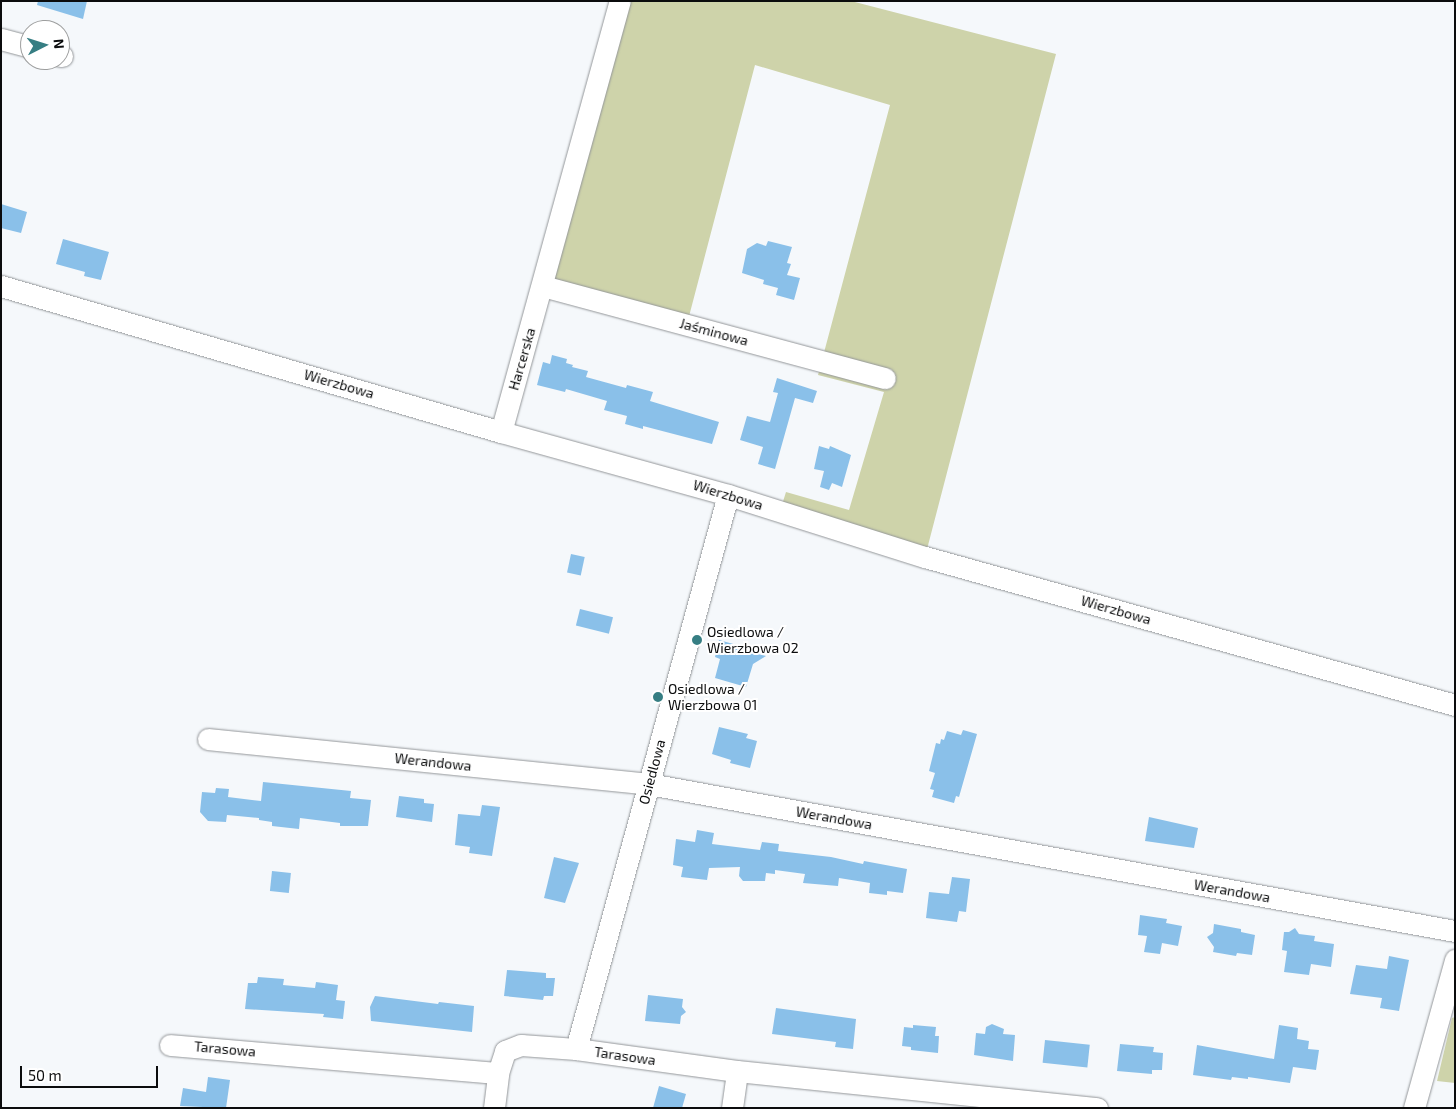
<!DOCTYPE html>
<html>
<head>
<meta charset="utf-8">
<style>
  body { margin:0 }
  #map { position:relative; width:1456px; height:1109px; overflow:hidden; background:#f5f8fb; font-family:"Exo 2",sans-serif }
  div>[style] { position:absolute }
  .green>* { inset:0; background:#ced3aa }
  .building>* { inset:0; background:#8ac0e9; transform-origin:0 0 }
  .roads { filter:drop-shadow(0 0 1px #939699) drop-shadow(0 0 1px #939699) }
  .street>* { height:21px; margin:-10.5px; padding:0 10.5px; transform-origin:10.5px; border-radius:10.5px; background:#fff }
  .dots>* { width:14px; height:14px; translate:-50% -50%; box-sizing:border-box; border:2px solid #fff; border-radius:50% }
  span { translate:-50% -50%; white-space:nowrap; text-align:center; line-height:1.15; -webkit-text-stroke:4px #fff; paint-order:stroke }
  .street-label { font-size:14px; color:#0b0c0d }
  .poi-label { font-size:14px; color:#0b0c0d }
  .left { translate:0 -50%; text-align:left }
  .frame { position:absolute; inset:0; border:2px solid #0b0c0d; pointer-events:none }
  .north { position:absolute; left:20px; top:20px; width:50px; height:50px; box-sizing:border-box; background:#fff; border:1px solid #9d9e9e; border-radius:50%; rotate:85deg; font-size:14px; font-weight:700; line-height:20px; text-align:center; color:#0b0c0d }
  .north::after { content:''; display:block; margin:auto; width:18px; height:22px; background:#367e83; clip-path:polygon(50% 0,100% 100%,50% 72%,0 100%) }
  .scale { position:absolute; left:20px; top:1066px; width:138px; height:22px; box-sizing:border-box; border:2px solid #0b0c0d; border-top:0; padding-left:6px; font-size:15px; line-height:18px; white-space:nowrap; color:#0b0c0d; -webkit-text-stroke:4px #fff; paint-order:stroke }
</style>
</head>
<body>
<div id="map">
  <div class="green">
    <div style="clip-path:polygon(610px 1px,851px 1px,1056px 54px,925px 557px,780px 511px,786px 492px,849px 510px,884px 392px,818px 375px,890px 105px,755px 65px,687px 324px,543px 286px)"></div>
    <div style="clip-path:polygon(1455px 1017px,1455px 1083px,1437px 1081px,1452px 1018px)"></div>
  </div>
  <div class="building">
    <div style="clip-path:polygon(38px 1px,87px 1px,83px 19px,37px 5px)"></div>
    <div style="clip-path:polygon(1px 204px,27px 212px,21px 233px,1px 228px)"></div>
    <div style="clip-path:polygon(63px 239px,109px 252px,101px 280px,84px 276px,85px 272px,56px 264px)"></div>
    <div style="clip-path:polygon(768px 241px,792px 247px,787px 263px,791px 264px,787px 275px,800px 278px,794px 300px,776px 295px,778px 288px,763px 284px,764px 280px,742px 273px,747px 249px,757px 243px,766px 246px)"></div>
    <div style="clip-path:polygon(552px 355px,567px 359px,566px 363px,573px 365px,572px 367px,588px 371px,586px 377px,626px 388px,627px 385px,653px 392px,650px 401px,719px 422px,712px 444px,643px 426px,643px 429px,625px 424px,627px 416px,604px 410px,607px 401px,566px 389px,565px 392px,537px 385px,543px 362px,550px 364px)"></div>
    <div style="clip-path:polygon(777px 378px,817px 391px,813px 403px,795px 398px,775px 469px,758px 464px,763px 447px,740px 440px,747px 416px,770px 422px,778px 393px,773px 392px)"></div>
    <div style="clip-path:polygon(819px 446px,829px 449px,830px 446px,851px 455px,842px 487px,832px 483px,829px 490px,820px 487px,824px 471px,814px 469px)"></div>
    <div style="left:571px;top:554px;width:14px;height:19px;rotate:12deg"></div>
    <div style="left:580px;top:609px;width:34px;height:17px;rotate:14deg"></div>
    <div style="clip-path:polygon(719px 640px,737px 645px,736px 649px,766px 656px,753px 664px,746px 687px,715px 678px,720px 659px,715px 657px)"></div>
    <div style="clip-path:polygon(719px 727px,748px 734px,746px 738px,757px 741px,750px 768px,730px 763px,731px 760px,712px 754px)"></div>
    <div style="clip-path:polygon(963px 730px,977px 734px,959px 797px,956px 796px,954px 803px,932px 797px,934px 790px,930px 789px,935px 773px,929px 771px,936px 743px,940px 744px,941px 739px,944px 740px,947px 731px,961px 735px)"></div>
    <div style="clip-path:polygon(263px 782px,351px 791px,350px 798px,371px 800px,368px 826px,340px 826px,340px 823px,300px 818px,299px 829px,272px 826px,272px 822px,259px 820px,259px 818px,227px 815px,226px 822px,208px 821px,200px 812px,202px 792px,215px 793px,216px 788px,229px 789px,228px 797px,261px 801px)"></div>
    <div style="clip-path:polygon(399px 796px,424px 799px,424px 803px,434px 804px,432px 822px,396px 817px)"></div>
    <div style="clip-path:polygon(482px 805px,500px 807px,492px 856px,469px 853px,470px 847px,455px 845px,458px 814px,480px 816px)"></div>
    <div style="clip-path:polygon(1149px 817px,1198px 828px,1194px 848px,1145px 841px)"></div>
    <div style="clip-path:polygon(697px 830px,714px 833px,712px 844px,760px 850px,762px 842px,779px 844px,778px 851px,831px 857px,863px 864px,864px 861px,907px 869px,903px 893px,887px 891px,887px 895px,869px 893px,870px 883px,839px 878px,838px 886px,803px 883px,805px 874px,775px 870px,775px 874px,766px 873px,765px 881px,743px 881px,739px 876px,740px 867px,709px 868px,707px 880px,681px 877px,683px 867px,673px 865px,676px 839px,695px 842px)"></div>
    <div style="clip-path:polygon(554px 857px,579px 863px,565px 903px,544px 898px)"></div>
    <div style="left:272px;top:871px;width:19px;height:20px;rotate:6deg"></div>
    <div style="clip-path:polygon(952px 877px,970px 879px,966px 912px,959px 911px,957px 922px,926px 918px,929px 892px,949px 894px)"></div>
    <div style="clip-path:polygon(1140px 915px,1167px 919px,1166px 923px,1182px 926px,1178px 946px,1162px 943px,1160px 954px,1144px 952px,1147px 936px,1138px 935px)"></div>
    <div style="clip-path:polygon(1214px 924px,1241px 929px,1241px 932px,1255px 935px,1252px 955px,1237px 953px,1236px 956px,1213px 952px,1214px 947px,1207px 937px,1213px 933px)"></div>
    <div style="clip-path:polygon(1295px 928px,1299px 934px,1315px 936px,1314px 941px,1334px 944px,1331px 967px,1311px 964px,1309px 975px,1284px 972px,1287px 951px,1282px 950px,1284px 932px,1289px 932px)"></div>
    <div style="clip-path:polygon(1389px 956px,1409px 960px,1399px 1011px,1380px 1008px,1382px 998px,1350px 994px,1356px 965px,1387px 969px)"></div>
    <div style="clip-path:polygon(507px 970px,546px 973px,546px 978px,555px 978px,553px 996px,544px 996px,543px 1000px,504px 996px)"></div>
    <div style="clip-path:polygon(258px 977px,284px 979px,283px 985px,315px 988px,316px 982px,338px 985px,336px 1000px,345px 1001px,343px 1019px,323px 1017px,324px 1014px,245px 1009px,248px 983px,257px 983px)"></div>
    <div style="clip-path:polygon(648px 995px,683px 999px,682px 1007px,686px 1012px,681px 1016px,680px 1024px,645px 1021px)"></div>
    <div style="clip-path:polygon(375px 996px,438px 1004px,439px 1002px,474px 1006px,472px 1032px,371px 1021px,370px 1007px)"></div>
    <div style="clip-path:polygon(776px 1008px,856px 1019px,853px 1049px,835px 1047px,836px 1042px,772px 1034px)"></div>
    <div style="clip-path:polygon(992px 1024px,1004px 1029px,1003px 1034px,1015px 1035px,1013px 1061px,974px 1055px,976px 1033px,985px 1034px,986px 1027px)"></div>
    <div style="clip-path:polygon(913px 1025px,936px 1027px,935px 1036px,939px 1036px,938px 1053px,911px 1050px,911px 1047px,902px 1046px,904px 1027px,913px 1028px)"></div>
    <div style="clip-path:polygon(1279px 1025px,1298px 1028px,1297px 1039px,1309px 1041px,1308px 1049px,1319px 1050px,1316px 1070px,1293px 1067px,1290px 1083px,1248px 1077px,1248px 1079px,1232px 1077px,1231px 1080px,1193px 1075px,1197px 1045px,1274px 1059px)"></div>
    <div style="left:1045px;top:1040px;width:45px;height:23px;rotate:6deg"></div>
    <div style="clip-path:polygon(1120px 1044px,1154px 1047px,1153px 1052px,1163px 1053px,1162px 1070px,1152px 1070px,1152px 1074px,1117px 1071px)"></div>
    <div style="clip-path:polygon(208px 1077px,230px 1080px,226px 1108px,180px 1106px,183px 1088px,206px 1092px)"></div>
    <div style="clip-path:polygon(659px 1086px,686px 1094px,682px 1108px,653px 1108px)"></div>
  </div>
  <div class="roads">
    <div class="street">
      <div style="left:1px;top:39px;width:30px;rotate:15deg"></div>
      <div style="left:60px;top:56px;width:2px"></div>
      <div style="left:1px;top:286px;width:521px;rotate:16.28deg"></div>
      <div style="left:501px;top:432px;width:236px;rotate:15.5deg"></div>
      <div style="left:728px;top:495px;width:207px;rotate:17.5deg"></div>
      <div style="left:925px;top:557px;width:550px;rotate:15.6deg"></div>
      <div style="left:543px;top:286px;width:354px;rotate:15.1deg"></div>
      <div style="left:501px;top:432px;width:447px;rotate:-74.6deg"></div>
      <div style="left:208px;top:739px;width:443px;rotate:5.8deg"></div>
      <div style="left:649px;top:784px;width:819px;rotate:10.34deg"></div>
      <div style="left:170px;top:1045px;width:329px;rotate:4.9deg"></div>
      <div style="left:576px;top:1049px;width:574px;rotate:-74.66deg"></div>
      <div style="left:494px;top:1108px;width:35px;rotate:-83deg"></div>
      <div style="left:498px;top:1073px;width:23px;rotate:-72deg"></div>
      <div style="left:505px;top:1051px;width:17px;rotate:-21deg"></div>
      <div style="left:521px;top:1045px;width:55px;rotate:4.2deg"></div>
      <div style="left:576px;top:1049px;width:162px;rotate:7.8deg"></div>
      <div style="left:737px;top:1071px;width:362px;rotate:5.9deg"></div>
      <div style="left:732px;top:1108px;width:37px;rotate:-82deg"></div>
      <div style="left:1414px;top:1108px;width:154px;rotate:-74.5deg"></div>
    </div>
  </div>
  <div class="dots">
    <div style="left:697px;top:640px;background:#367e83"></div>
    <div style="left:658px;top:697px;background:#367e83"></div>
  </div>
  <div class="street-label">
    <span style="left:714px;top:332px;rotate:15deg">Jaśminowa</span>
    <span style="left:522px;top:359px;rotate:-74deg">Harcerska</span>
    <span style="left:339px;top:384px;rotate:16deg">Wierzbowa</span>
    <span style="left:728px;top:495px;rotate:17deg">Wierzbowa</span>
    <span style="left:1116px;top:610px;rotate:16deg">Wierzbowa</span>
    <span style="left:433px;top:762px;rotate:6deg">Werandowa</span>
    <span style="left:652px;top:772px;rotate:-75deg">Osiedlowa</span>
    <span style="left:834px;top:818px;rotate:10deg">Werandowa</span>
    <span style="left:1232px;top:891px;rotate:10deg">Werandowa</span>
    <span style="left:225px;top:1049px;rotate:5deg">Tarasowa</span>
    <span style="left:625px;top:1056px;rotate:8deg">Tarasowa</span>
  </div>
  <div class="poi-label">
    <span class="left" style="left:707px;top:640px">Osiedlowa /<br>Wierzbowa 02</span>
    <span class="left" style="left:668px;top:697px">Osiedlowa /<br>Wierzbowa 01</span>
  </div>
  <div class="frame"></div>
  <div class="north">N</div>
  <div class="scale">50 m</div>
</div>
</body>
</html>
